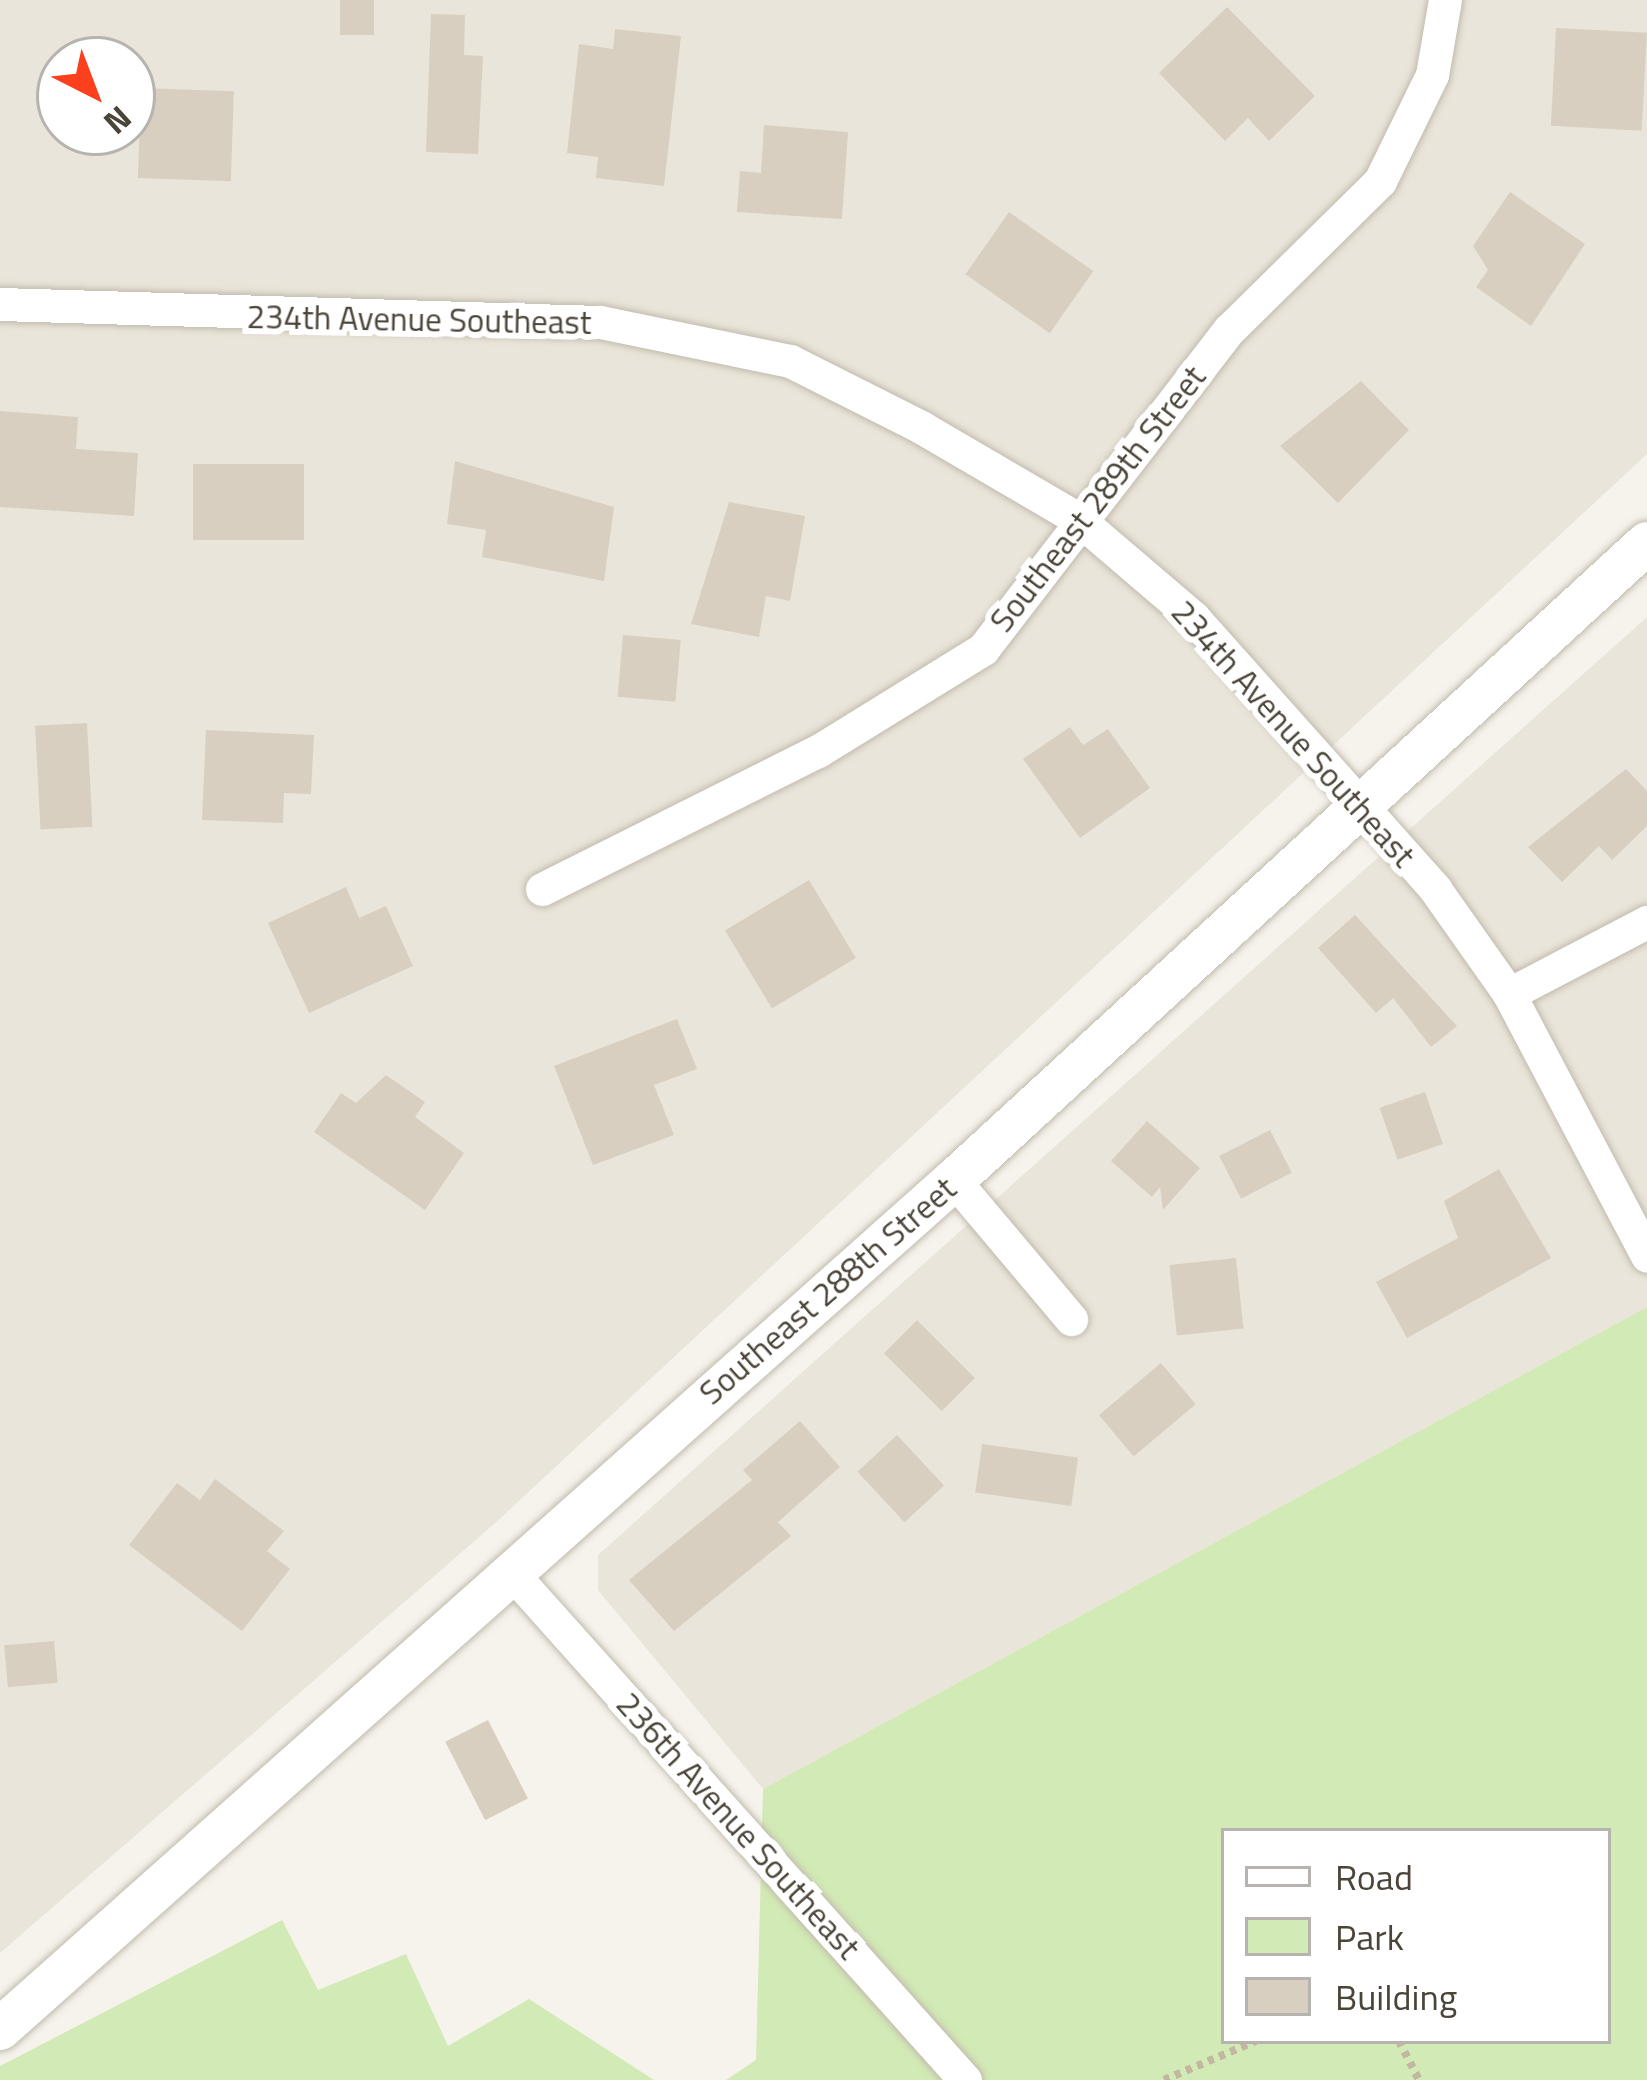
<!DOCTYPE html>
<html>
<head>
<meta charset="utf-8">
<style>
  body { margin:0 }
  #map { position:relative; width:1647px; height:2080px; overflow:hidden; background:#f6f3ec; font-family:"Titillium Web",sans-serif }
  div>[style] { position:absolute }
  .residential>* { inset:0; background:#eae5da }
  .green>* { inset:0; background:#d2eab5 }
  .building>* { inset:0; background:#d8cfc1; transform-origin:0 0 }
  .path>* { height:8px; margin-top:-4px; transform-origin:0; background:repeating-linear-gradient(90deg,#c4b79f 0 6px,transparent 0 12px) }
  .roads { filter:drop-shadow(0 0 3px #c2bbae) drop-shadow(0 0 3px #c2bbae) }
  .minor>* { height:33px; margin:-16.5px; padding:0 16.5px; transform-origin:16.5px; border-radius:16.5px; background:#fff }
  .tertiary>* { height:42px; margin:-21px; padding:0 21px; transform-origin:21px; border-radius:21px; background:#fff }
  span { translate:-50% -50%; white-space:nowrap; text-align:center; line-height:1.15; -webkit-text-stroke:12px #fff; paint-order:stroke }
  .street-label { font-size:33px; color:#4b4439 }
  .legend { position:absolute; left:1221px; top:1828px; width:390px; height:216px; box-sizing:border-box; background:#fff; border:3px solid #b7b4b0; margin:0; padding:15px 21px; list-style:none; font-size:36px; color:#4b4439 }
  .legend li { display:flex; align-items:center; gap:24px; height:60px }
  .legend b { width:60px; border:3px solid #b7b4b0 }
  .north { position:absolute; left:36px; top:36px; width:120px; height:120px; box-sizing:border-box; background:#fff; border:3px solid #b7b4b0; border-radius:50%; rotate:138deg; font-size:33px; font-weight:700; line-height:48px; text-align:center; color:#4b4439 }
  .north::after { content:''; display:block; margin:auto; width:42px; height:54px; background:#fc3f1d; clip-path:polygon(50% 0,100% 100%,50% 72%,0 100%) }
</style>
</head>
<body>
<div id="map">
  <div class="residential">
    <div style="clip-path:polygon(evenodd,0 0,1647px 0,1647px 454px,493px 1525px,0 1953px,0 0,60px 60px,132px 60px,132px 132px,60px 132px,60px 60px)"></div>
    <div style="clip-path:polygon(1647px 617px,1647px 1307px,763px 1789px,598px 1590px,598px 1555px)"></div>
  </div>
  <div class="green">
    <div style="clip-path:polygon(evenodd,1647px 1307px,1647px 2080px,726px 2080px,756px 2060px,763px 1789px,1647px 1307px,1224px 1831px,1608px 1831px,1608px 2041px,1224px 2041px,1224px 1831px)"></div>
    <div style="clip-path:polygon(282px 1920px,318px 1990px,406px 1954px,448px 2046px,529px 1999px,654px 2080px,0 2080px,0 2066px)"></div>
  </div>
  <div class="building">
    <div style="left:340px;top:0;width:34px;height:35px"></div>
    <div style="clip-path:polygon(1227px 7px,1315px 96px,1269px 141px,1248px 118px,1225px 141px,1159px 73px)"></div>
    <div style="clip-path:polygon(431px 14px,465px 15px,464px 55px,483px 56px,478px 154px,426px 152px)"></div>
    <div style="left:1556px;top:28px;width:91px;height:98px;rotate:3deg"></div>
    <div style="clip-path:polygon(615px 29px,681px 36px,664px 186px,596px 178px,598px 157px,567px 153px,579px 44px,613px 49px)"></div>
    <div style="left:141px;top:88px;width:93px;height:90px;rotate:2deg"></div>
    <div style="clip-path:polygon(764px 125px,848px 132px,842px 219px,737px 212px,740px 171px,761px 173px)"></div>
    <div style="clip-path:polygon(1510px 192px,1585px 244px,1531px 326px,1476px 287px,1488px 270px,1473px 246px)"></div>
    <div style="left:1009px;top:212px;width:103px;height:76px;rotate:35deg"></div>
    <div style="clip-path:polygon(1361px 381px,1409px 430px,1338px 503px,1280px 446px)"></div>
    <div style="clip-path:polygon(0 411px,78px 417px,76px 449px,138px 453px,134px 516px,0 507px)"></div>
    <div style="clip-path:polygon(455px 461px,614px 507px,604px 581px,482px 557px,486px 530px,447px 524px)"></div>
    <div style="left:304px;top:464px;width:76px;height:111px;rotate:90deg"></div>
    <div style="clip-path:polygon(729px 502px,805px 516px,790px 601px,766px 596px,759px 637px,691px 624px)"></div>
    <div style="left:623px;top:635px;width:58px;height:62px;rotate:5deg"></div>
    <div style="left:87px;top:723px;width:104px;height:52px;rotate:87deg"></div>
    <div style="clip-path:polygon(1070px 727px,1083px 745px,1108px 729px,1150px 788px,1080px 838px,1023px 759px)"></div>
    <div style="clip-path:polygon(206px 730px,314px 735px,311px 794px,284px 793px,283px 823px,202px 820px)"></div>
    <div style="clip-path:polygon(1626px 769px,1647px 791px,1647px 826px,1612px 860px,1599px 846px,1562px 882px,1528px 847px)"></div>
    <div style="left:809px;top:880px;width:91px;height:98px;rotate:59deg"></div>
    <div style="clip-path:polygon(346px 887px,359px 918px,386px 906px,413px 966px,309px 1013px,268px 923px)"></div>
    <div style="clip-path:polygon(1355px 915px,1457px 1026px,1431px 1047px,1393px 998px,1376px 1013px,1318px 948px)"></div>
    <div style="clip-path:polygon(677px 1019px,697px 1069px,654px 1085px,674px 1135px,593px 1165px,554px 1066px)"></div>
    <div style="clip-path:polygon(386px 1075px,425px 1102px,415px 1117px,464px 1153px,425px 1210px,314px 1132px,341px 1093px,356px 1103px)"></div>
    <div style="left:1425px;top:1092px;width:55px;height:48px;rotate:71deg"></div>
    <div style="clip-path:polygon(1147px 1121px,1200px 1168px,1163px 1210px,1160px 1187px,1152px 1197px,1111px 1161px)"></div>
    <div style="left:1270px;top:1130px;width:48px;height:57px;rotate:63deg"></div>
    <div style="clip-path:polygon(1499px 1169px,1551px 1258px,1407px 1338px,1376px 1282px,1458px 1238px,1444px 1201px)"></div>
    <div style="left:1236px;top:1258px;width:71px;height:67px;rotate:84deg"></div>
    <div style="left:917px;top:1320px;width:82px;height:47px;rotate:45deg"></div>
    <div style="left:1161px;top:1363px;width:54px;height:81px;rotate:50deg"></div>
    <div style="clip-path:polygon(800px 1421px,840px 1467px,778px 1522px,791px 1536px,674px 1631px,629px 1580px,752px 1480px,743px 1470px)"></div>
    <div style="left:897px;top:1435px;width:69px;height:54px;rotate:47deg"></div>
    <div style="left:982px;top:1444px;width:97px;height:49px;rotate:8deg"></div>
    <div style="clip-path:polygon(215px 1479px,284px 1531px,267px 1551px,290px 1569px,242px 1631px,129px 1545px,177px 1483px,200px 1500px)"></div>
    <div style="left:54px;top:1641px;width:42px;height:50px;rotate:85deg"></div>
    <div style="left:488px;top:1720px;width:88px;height:48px;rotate:63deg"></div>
  </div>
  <div class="path">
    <div style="left:1399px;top:2041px;width:44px;rotate:62.9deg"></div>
    <div style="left:1164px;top:2080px;width:100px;rotate:-23deg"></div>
  </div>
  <div class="roads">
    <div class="minor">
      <div style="left:0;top:304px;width:600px;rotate:1.72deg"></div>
      <div style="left:600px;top:322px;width:194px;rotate:11.6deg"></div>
      <div style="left:790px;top:361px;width:147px;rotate:26.7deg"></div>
      <div style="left:921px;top:427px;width:181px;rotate:30.3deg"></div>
      <div style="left:1077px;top:518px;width:153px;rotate:40.5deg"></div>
      <div style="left:1193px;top:617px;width:364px;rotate:48.3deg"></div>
      <div style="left:1435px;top:889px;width:128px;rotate:54.8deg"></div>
      <div style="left:1509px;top:994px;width:296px;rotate:62.2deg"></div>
      <div style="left:542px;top:889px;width:309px;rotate:-26.6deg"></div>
      <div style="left:818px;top:751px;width:194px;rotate:-31.7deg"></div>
      <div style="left:983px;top:649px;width:403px;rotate:-52.4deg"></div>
      <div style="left:1229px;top:330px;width:212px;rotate:-44.6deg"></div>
      <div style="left:1380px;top:181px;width:118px;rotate:-63.9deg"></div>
      <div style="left:1432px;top:75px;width:76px;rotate:-80.2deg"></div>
      <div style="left:1509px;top:994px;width:156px;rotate:-27.6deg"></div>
      <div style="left:954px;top:1180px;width:182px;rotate:49.9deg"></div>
      <div style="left:510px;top:1571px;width:683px;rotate:48.21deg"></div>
    </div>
    <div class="tertiary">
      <div style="left:0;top:2029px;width:1277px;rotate:-41.67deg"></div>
      <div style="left:954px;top:1180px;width:941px;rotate:-42.59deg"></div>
    </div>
  </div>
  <div class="street-label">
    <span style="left:419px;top:320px;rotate:1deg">234th Avenue Southeast</span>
    <span style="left:1098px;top:499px;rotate:-52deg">Southeast 289th Street</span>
    <span style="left:1293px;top:734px;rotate:48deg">234th Avenue Southeast</span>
    <span style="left:828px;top:1291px;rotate:-41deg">Southeast 288th Street</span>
    <span style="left:738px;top:1826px;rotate:48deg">236th Avenue Southeast</span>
  </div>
  <ul class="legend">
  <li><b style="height:15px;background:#fff"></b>Road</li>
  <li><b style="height:33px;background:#d2eab5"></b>Park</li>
  <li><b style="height:33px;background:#d8cfc1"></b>Building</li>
  </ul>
  <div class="north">N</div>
</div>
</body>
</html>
